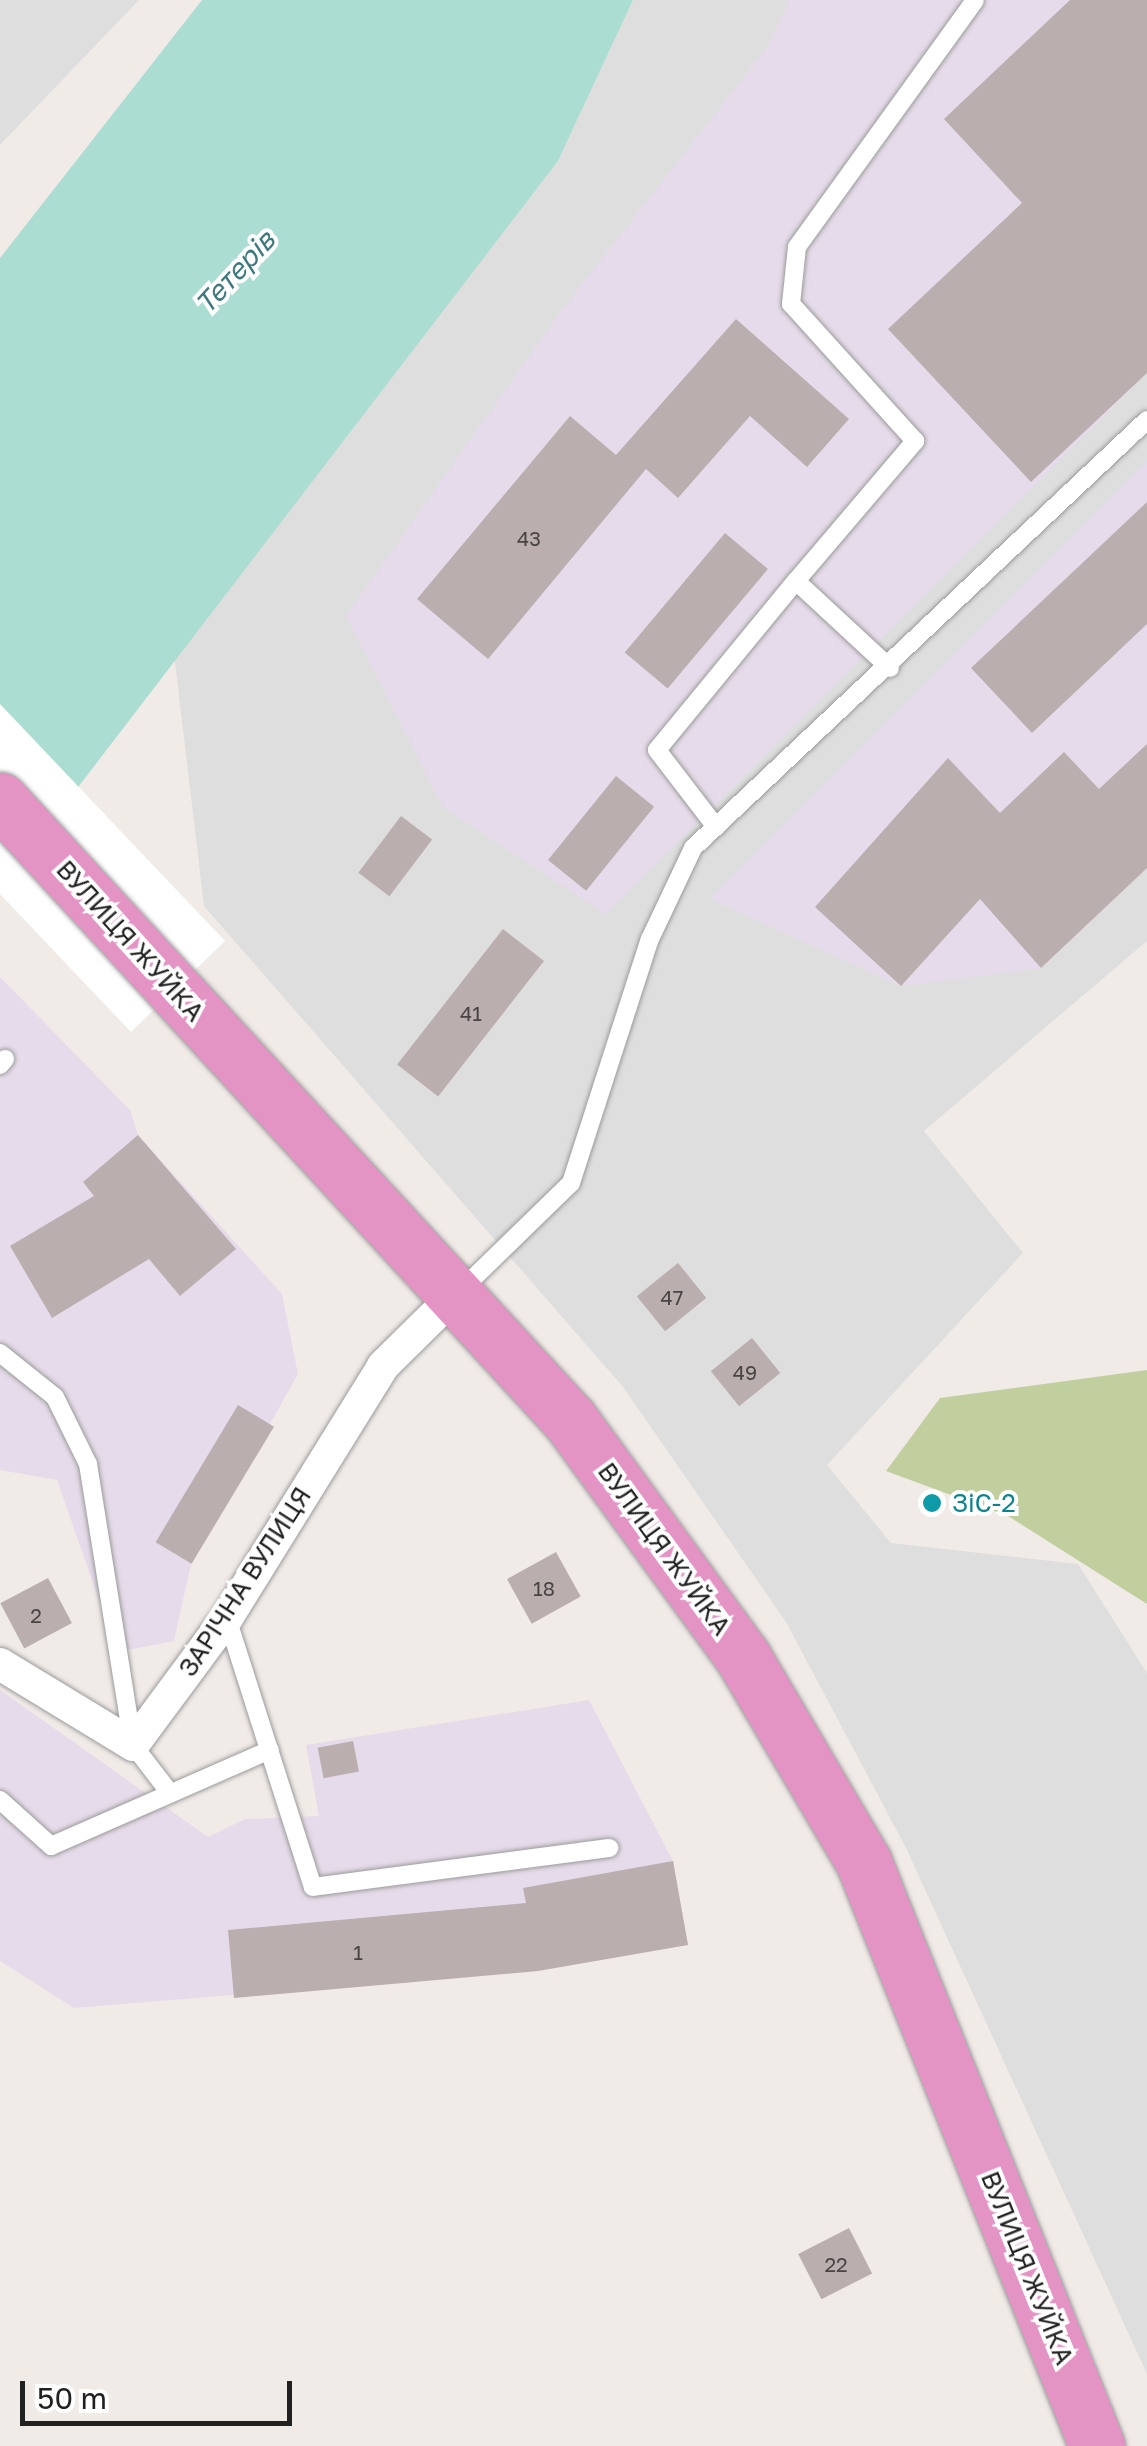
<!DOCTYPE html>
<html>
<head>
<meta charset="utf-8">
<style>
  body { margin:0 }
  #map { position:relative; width:1147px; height:2446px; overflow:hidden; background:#f1ebe8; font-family:"Golos Text",sans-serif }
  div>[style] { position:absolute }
  .residential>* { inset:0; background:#dfdedf }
  .industrial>* { inset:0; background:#e6dbea }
  .forest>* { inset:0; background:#c1cf9f }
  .water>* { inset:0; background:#abddd3 }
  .pier>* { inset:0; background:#fff }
  .building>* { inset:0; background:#bbaeae; transform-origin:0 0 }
  .roads { filter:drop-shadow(0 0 2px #9b9b9b) drop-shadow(0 0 2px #9b9b9b) }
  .lane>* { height:18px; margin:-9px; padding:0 9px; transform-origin:9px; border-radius:9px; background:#fff }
  .street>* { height:32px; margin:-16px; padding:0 16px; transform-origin:16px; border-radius:16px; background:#fff }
  .highway>* { height:55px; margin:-27.5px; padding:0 27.5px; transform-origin:27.5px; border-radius:27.5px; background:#e494c4 }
  .dots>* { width:28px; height:28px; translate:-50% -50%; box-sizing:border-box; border:5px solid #fff; border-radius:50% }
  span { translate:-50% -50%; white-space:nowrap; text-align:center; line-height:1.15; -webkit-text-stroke:8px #fff; paint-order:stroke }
  .number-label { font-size:20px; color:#484444 }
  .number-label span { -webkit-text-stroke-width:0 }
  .street-label { font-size:25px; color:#212121 }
  .culture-label { font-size:25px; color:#0d838f }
  .left { translate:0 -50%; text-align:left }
  .water-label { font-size:28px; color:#3d797f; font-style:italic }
  .scale { position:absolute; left:20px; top:2381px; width:272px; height:45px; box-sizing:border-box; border:5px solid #212121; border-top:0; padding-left:12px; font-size:30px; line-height:35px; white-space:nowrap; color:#212121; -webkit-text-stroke:8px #fff; paint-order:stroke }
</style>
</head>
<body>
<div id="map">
  <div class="residential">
    <div style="clip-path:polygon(0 0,139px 0,0 145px)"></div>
    <div style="clip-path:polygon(633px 0,1147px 0,1147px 941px,924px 1131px,1023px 1253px,827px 1465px,891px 1543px,1078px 1564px,1147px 1673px,1147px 2374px,906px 1848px,786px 1622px,623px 1387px,204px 906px,174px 654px,558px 161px)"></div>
  </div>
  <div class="industrial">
    <div style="clip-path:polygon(789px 0,1147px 0,1147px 373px,606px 914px,443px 807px,346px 616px,561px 311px,769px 45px)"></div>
    <div style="clip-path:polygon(1147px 462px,1147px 868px,1041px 968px,901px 986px,710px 899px)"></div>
    <div style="clip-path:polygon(0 977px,130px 1110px,138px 1135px,282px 1294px,298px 1374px,191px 1564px,174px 1641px,117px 1652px,57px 1480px,0 1470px)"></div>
    <div style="clip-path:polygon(0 1690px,208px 1837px,245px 1819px,319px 1816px,306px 1745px,589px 1700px,673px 1861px,688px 1945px,488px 1974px,74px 2008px,0 1961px)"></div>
  </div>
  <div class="forest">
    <div style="clip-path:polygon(1147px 1370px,1147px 1604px,1008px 1516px,886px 1471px,940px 1398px)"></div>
  </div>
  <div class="water">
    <div style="clip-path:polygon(202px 0,633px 0,558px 161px,0 889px,0 258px)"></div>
  </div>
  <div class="pier">
    <div style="clip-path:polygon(0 704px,225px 941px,131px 1032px,0 894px)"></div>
  </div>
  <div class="building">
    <div style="clip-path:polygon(1070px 0,1147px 0,1147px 373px,1031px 482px,888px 329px,1022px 203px,944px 119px)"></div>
    <div style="clip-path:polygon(736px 319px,849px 419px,807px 467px,750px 416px,678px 498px,646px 469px,488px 659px,417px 599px,570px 416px,616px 455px)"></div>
    <div style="clip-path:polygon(1147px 502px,1147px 624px,1032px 733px,971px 668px)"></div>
    <div style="left:725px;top:533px;width:56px;height:156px;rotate:40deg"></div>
    <div style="clip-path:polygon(1147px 744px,1147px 868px,1041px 968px,980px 899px,901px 986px,815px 907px,948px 758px,1000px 813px,1064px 752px,1099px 789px)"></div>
    <div style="left:616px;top:776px;width:49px;height:108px;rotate:39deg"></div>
    <div style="left:401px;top:816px;width:39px;height:71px;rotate:37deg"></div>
    <div style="left:503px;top:929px;width:52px;height:172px;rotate:38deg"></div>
    <div style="clip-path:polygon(138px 1135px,236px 1249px,180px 1296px,149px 1259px,52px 1318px,10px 1246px,94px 1196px,83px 1182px)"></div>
    <div style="left:678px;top:1263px;width:45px;height:53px;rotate:51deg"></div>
    <div style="left:752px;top:1338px;width:45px;height:53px;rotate:51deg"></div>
    <div style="left:238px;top:1405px;width:42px;height:160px;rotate:31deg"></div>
    <div style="left:556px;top:1552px;width:51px;height:56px;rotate:61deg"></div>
    <div style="left:48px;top:1578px;width:51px;height:54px;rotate:62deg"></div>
    <div style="left:353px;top:1741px;width:31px;height:36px;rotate:79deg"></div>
    <div style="clip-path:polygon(673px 1861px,688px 1945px,538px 1971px,234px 1998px,228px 1930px,526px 1903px,523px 1888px)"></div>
    <div style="left:849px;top:2228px;width:51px;height:57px;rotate:63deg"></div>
  </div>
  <div class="roads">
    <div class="lane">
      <div style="left:796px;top:581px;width:184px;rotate:-49.6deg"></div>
      <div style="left:915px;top:441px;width:185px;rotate:-132.1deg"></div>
      <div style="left:791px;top:304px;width:57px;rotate:-84deg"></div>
      <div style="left:797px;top:247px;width:304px;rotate:-54.2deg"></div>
      <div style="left:716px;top:827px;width:97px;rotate:-127.5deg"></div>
      <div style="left:657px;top:750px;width:219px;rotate:-50.6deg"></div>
      <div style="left:796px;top:581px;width:128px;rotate:42.8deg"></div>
      <div style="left:0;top:1065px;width:8px;rotate:-50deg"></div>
      <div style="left:461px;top:1290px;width:153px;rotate:-44.2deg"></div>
      <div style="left:571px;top:1183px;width:256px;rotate:-72.1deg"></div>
      <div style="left:650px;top:939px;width:101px;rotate:-64.7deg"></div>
      <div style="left:693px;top:848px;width:624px;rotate:-43.31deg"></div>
      <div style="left:0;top:1353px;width:70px;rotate:38.7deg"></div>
      <div style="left:55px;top:1397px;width:75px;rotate:63.8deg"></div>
      <div style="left:88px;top:1464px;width:285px;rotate:80.9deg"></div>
      <div style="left:133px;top:1745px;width:61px;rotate:52.4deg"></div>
      <div style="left:227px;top:1618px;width:282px;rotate:72.3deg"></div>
      <div style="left:313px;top:1887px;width:299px;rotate:-7.5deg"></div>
      <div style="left:0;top:1800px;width:69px;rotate:42deg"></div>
      <div style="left:51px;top:1846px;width:239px;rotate:-23.7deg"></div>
    </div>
    <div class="street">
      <div style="left:0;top:1664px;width:156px;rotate:31.3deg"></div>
      <div style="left:133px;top:1745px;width:158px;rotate:-53.5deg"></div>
      <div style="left:227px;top:1618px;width:296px;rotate:-58.2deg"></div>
      <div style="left:383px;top:1366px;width:98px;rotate:-44.6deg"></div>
    </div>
    <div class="highway">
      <div style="left:0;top:800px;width:842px;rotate:47.41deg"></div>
      <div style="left:570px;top:1420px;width:296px;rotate:53.9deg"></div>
      <div style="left:744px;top:1659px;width:237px;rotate:59.5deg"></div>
      <div style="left:864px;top:1863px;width:628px;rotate:68.22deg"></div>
    </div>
  </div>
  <div class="dots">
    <div style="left:932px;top:1503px;background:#0f9aa8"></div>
  </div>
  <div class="number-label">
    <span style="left:529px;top:538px">43</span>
    <span style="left:471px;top:1013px">41</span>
    <span style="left:672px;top:1297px">47</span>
    <span style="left:745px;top:1372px">49</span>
    <span style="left:544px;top:1588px">18</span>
    <span style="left:36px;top:1615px">2</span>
    <span style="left:358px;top:1952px">1</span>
    <span style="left:836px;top:2264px">22</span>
  </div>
  <div class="street-label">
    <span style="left:130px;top:941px;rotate:48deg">ВУЛИЦЯ ЖУЙКА</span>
    <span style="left:664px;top:1549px;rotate:54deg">ВУЛИЦЯ ЖУЙКА</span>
    <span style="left:245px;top:1582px;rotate:-57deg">ЗАРІЧНА ВУЛИЦЯ</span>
    <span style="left:1027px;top:2268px;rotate:68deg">ВУЛИЦЯ ЖУЙКА</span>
  </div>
  <div class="culture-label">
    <span class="left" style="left:952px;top:1503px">ЗіС-2</span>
  </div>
  <div class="water-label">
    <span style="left:235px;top:272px;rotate:-47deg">Тетерів</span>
  </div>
  <div class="scale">50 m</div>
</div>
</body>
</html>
